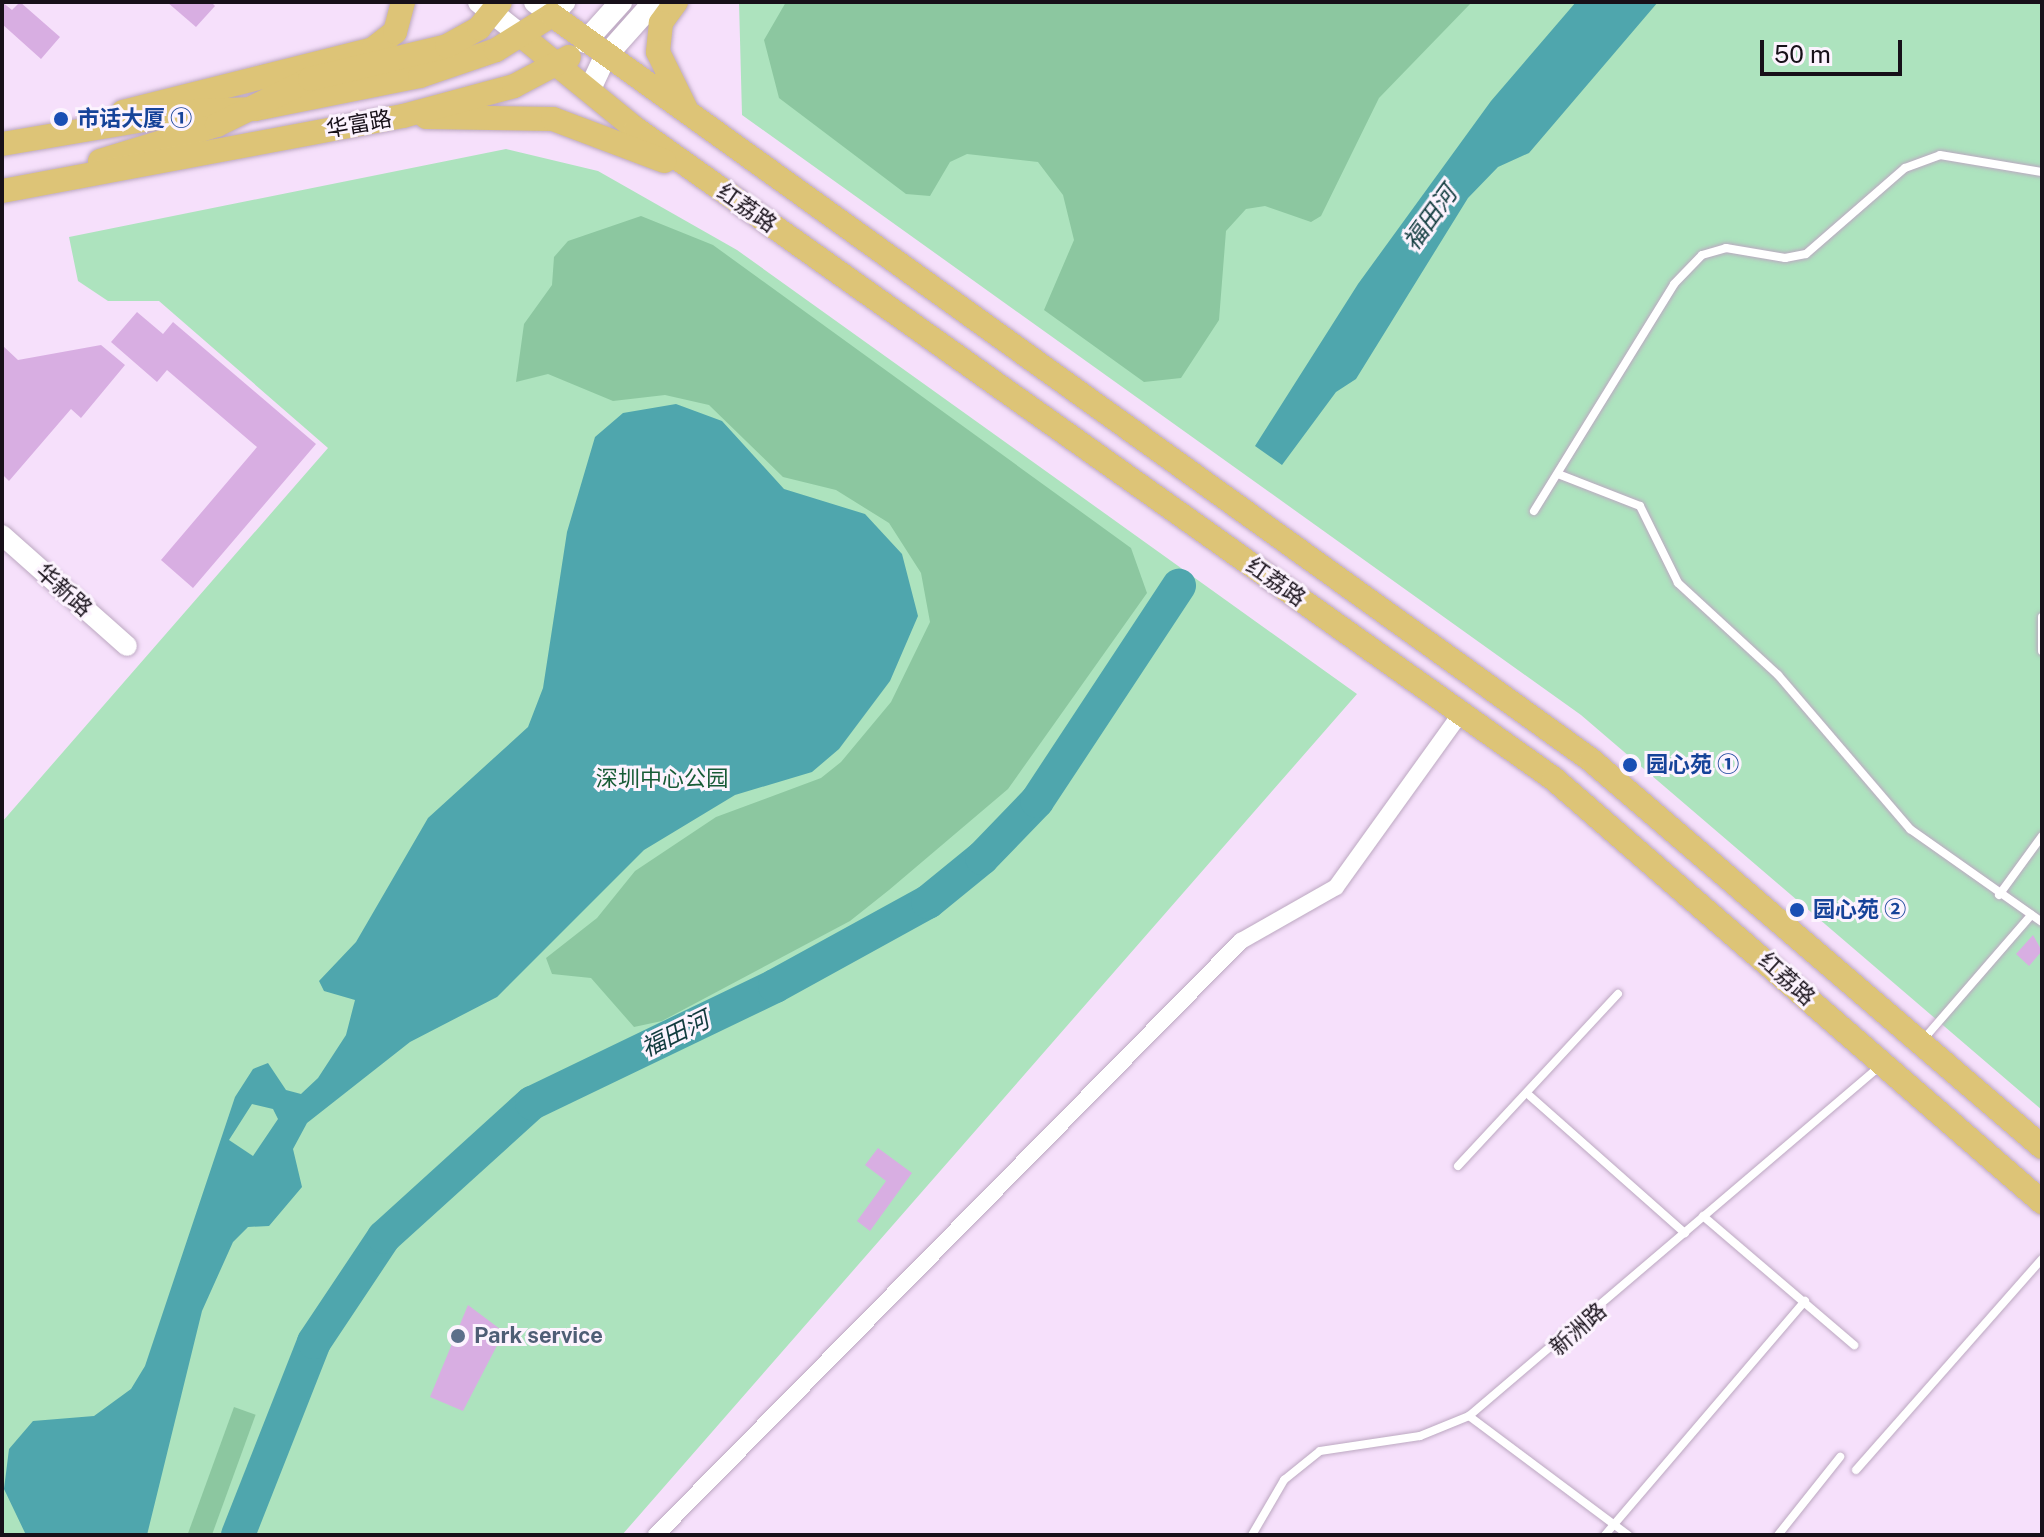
<!DOCTYPE html>
<html>
<head>
<meta charset="utf-8">
<style>
  body { margin:0 }
  #map { position:relative; width:2044px; height:1537px; overflow:hidden; background:#f6e0fb; font-family:"Public Sans","Noto Sans SC",sans-serif }
  div>[style] { position:absolute }
  .green>* { inset:0; background:#ade3be }
  .forest>* { inset:0; background:#8cc7a0; transform-origin:0 0 }
  .water>* { inset:0; background:#4fa6ad }
  .river>* { height:34px; margin:-17px; padding:0 17px; transform-origin:17px; border-radius:17px; background:#4fa6ad }
  .building>* { inset:0; background:#d8aee2 }
  .roads { filter:drop-shadow(0 0 2px #bca8c1) drop-shadow(0 0 2px #bca8c1) }
  .service>* { height:8px; margin:-4px; padding:0 4px; transform-origin:4px; border-radius:4px; background:#fff }
  .minor>* { height:16px; margin:-8px; padding:0 8px; transform-origin:8px; border-radius:8px; background:#fff }
  .tertiary>* { height:20px; margin:-10px; padding:0 10px; transform-origin:10px; border-radius:10px; background:#fff }
  .secondary>* { height:22px; margin:-11px; padding:0 11px; transform-origin:11px; border-radius:11px; background:#fff }
  .primary>* { height:24px; margin:-12px; padding:0 12px; transform-origin:12px; border-radius:12px; background:#ddc477 }
  .dots>* { width:22px; height:22px; translate:-50% -50%; box-sizing:border-box; border:4px solid #fcf3fe; border-radius:50% }
  span { translate:-50% -50%; white-space:nowrap; text-align:center; line-height:1.15; -webkit-text-stroke:6px #fcf3fe; paint-order:stroke }
  .transit-label { font-size:22px; color:#164399; font-weight:700 }
  .left { translate:0 -50%; text-align:left }
  .street-label { font-size:22px; color:#171019 }
  .park-label { font-size:22px; color:#175b36 }
  .service-label { font-size:22px; color:#4e5e75; font-weight:700 }
  .water-label { font-size:24px; color:#113b3e; font-style:italic }
  .frame { position:absolute; inset:0; border:4px solid #171019; pointer-events:none }
  .scale { position:absolute; left:1760px; top:40px; width:142px; height:36px; box-sizing:border-box; border:4px solid #171019; border-top:0; padding-left:10px; font-size:24px; line-height:28px; white-space:nowrap; color:#171019; -webkit-text-stroke:6px #fcf3fe; paint-order:stroke }
</style>
</head>
<body>
<div id="map">
  <div class="green">
    <div style="clip-path:polygon(739px 2px,2042px 2px,2042px 1110px,1581px 715px,742px 115px)"></div>
    <div style="clip-path:polygon(506px 149px,598px 171px,737px 250px,1357px 694px,622px 1535px,2px 1535px,2px 822px,328px 448px,159px 301px,108px 301px,78px 281px,69px 237px)"></div>
  </div>
  <div class="forest">
    <div style="clip-path:polygon(786px 2px,1472px 2px,1379px 98px,1321px 216px,1311px 222px,1265px 206px,1246px 209px,1226px 231px,1219px 320px,1181px 378px,1144px 382px,1044px 310px,1074px 240px,1063px 195px,1038px 162px,967px 154px,950px 162px,930px 196px,906px 194px,779px 98px,764px 40px)"></div>
    <div style="clip-path:polygon(641px 216px,713px 245px,1131px 548px,1147px 593px,1008px 789px,889px 890px,850px 921px,662px 1021px,634px 1027px,591px 978px,552px 974px,546px 958px,597px 918px,635px 871px,716px 817px,821px 778px,841px 762px,891px 702px,930px 622px,921px 573px,889px 523px,836px 490px,783px 477px,709px 405px,665px 395px,613px 401px,548px 374px,516px 382px,524px 324px,552px 285px,554px 257px,568px 241px)"></div>
    <div style="left:234px;top:1407px;width:23px;height:136px;rotate:20deg"></div>
  </div>
  <div class="water">
    <div style="clip-path:polygon(1576px 2px,1658px 2px,1529px 153px,1498px 167px,1468px 198px,1356px 379px,1336px 392px,1282px 465px,1255px 446px,1358px 284px,1491px 101px)"></div>
    <div style="clip-path:polygon(evenodd,676px 404px,722px 421px,784px 489px,865px 514px,902px 554px,918px 616px,890px 681px,839px 749px,812px 772px,735px 795px,644px 850px,497px 997px,410px 1042px,307px 1123px,293px 1149px,302px 1187px,269px 1226px,248px 1227px,233px 1242px,202px 1311px,147px 1535px,26px 1535px,4px 1489px,9px 1449px,33px 1421px,94px 1416px,131px 1389px,145px 1366px,235px 1097px,253px 1069px,268px 1063px,286px 1090px,301px 1094px,318px 1078px,346px 1035px,355px 1000px,324px 991px,319px 981px,356px 942px,428px 818px,528px 727px,543px 688px,567px 532px,595px 437px,623px 413px,676px 404px,252px 1104px,273px 1109px,278px 1119px,253px 1156px,229px 1140px,252px 1104px)"></div>
  </div>
  <div class="river">
    <div style="left:238px;top:1535px;width:207px;rotate:-68.5deg"></div>
    <div style="left:314px;top:1342px;width:126px;rotate:-56.3deg"></div>
    <div style="left:384px;top:1237px;width:200px;rotate:-42.2deg"></div>
    <div style="left:532px;top:1103px;width:270px;rotate:-25.7deg"></div>
    <div style="left:775px;top:986px;width:175px;rotate:-28.8deg"></div>
    <div style="left:928px;top:902px;width:70px;rotate:-39.2deg"></div>
    <div style="left:982px;top:858px;width:79px;rotate:-46deg"></div>
    <div style="left:1037px;top:801px;width:258px;rotate:-56.6deg"></div>
  </div>
  <div class="building">
    <div style="clip-path:polygon(2px 2px,12px 10px,20px 2px,60px 37px,41px 59px,2px 24px)"></div>
    <div style="clip-path:polygon(167px 2px,211px 2px,215px 6px,196px 27px)"></div>
    <div style="clip-path:polygon(137px 312px,163px 334px,173px 322px,316px 444px,193px 588px,161px 560px,257px 447px,167px 370px,157px 382px,111px 342px)"></div>
    <div style="clip-path:polygon(2px 345px,18px 360px,101px 345px,125px 365px,81px 418px,71px 409px,9px 481px,2px 474px)"></div>
    <div style="clip-path:polygon(2033px 935px,2042px 951px,2029px 966px,2016px 954px)"></div>
    <div style="clip-path:polygon(878px 1148px,912px 1173px,870px 1231px,857px 1221px,886px 1181px,865px 1165px)"></div>
    <div style="clip-path:polygon(468px 1305px,504px 1332px,463px 1411px,430px 1397px)"></div>
  </div>
  <div class="roads">
    <div class="service">
      <div style="left:1558px;top:474px;width:88px;rotate:21.3deg"></div>
      <div style="left:1640px;top:506px;width:86px;rotate:63.7deg"></div>
      <div style="left:1678px;top:583px;width:136px;rotate:42.6deg"></div>
      <div style="left:1778px;top:675px;width:203px;rotate:49.4deg"></div>
      <div style="left:1910px;top:829px;width:161px;rotate:35.2deg"></div>
      <div style="left:1534px;top:511px;width:267px;rotate:-58.3deg"></div>
      <div style="left:1674px;top:284px;width:40px;rotate:-46deg"></div>
      <div style="left:1702px;top:255px;width:25px;rotate:-16deg"></div>
      <div style="left:1726px;top:248px;width:60px;rotate:9.6deg"></div>
      <div style="left:1785px;top:258px;width:21px;rotate:-11deg"></div>
      <div style="left:1806px;top:254px;width:131px;rotate:-41deg"></div>
      <div style="left:1905px;top:168px;width:37px;rotate:-20deg"></div>
      <div style="left:1940px;top:155px;width:103px;rotate:9.5deg"></div>
      <div style="left:2042px;top:617px;width:34px;rotate:90deg"></div>
      <div style="left:1999px;top:895px;width:73px;rotate:-53.9deg"></div>
      <div style="left:1922px;top:1041px;width:167px;rotate:-49.1deg"></div>
      <div style="left:1530px;top:1096px;width:207px;rotate:41.5deg"></div>
      <div style="left:1458px;top:1166px;width:235px;rotate:-47.1deg"></div>
      <div style="left:1703px;top:1216px;width:199px;rotate:40.5deg"></div>
      <div style="left:1469px;top:1416px;width:199px;rotate:36.8deg"></div>
      <div style="left:1856px;top:1470px;width:281px;rotate:-48.6deg"></div>
      <div style="left:1252px;top:1535px;width:64px;rotate:-59.8deg"></div>
      <div style="left:1284px;top:1480px;width:46px;rotate:-38.9deg"></div>
      <div style="left:1320px;top:1451px;width:101px;rotate:-8.5deg"></div>
      <div style="left:1420px;top:1436px;width:53px;rotate:-22.2deg"></div>
      <div style="left:1469px;top:1416px;width:538px;rotate:-40.41deg"></div>
      <div style="left:1605px;top:1535px;width:308px;rotate:-49.5deg"></div>
      <div style="left:1778px;top:1535px;width:100px;rotate:-51.5deg"></div>
    </div>
    <div class="minor">
      <div style="left:656px;top:1535px;width:834px;rotate:-45.44deg"></div>
      <div style="left:1241px;top:941px;width:109px;rotate:-29.6deg"></div>
      <div style="left:1336px;top:887px;width:214px;rotate:-54.3deg"></div>
    </div>
    <div class="tertiary">
      <div style="left:2px;top:535px;width:167px;rotate:41.6deg"></div>
    </div>
    <div class="secondary">
      <div style="left:479px;top:2px;width:56px;rotate:38.5deg"></div>
      <div style="left:535px;top:2px;width:21px;rotate:37deg"></div>
      <div style="left:552px;top:15px;width:18px;rotate:-47deg"></div>
      <div style="left:585px;top:42px;width:54px;rotate:-48deg"></div>
      <div style="left:589px;top:91px;width:38px;rotate:-65deg"></div>
      <div style="left:605px;top:57px;width:74px;rotate:-48.3deg"></div>
    </div>
    <div class="primary">
      <div style="left:676px;top:2px;width:26px;rotate:126deg"></div>
      <div style="left:661px;top:23px;width:29px;rotate:96deg"></div>
      <div style="left:658px;top:52px;width:66px;rotate:63.8deg"></div>
      <div style="left:523px;top:37px;width:146px;rotate:39.2deg"></div>
      <div style="left:636px;top:129px;width:1125px;rotate:35.3deg"></div>
      <div style="left:1554px;top:779px;width:646px;rotate:40.92deg"></div>
      <div style="left:123px;top:112px;width:258px;rotate:-14.1deg"></div>
      <div style="left:373px;top:49px;width:28px;rotate:-38deg"></div>
      <div style="left:395px;top:32px;width:31px;rotate:-75deg"></div>
      <div style="left:426px;top:117px;width:127px;rotate:0.9deg"></div>
      <div style="left:553px;top:119px;width:119px;rotate:20.7deg"></div>
      <div style="left:2px;top:144px;width:198px;rotate:-9.6deg"></div>
      <div style="left:197px;top:111px;width:58px;rotate:-2deg"></div>
      <div style="left:255px;top:109px;width:168px;rotate:-11.3deg"></div>
      <div style="left:420px;top:76px;width:80px;rotate:-18.9deg"></div>
      <div style="left:496px;top:50px;width:66px;rotate:-32deg"></div>
      <div style="left:552px;top:15px;width:1278px;rotate:35.64deg"></div>
      <div style="left:1591px;top:760px;width:594px;rotate:40.63deg"></div>
      <div style="left:100px;top:161px;width:122px;rotate:-17.1deg"></div>
      <div style="left:217px;top:125px;width:104px;rotate:-26.3deg"></div>
      <div style="left:310px;top:79px;width:141px;rotate:-13.5deg"></div>
      <div style="left:447px;top:46px;width:37px;rotate:-29deg"></div>
      <div style="left:479px;top:28px;width:33px;rotate:-51deg"></div>
      <div style="left:2px;top:191px;width:408px;rotate:-10.6deg"></div>
      <div style="left:403px;top:116px;width:115px;rotate:-15.1deg"></div>
      <div style="left:514px;top:86px;width:62px;rotate:-27.8deg"></div>
    </div>
  </div>
  <div class="dots">
    <div style="left:61px;top:119px;background:#1a4fb4"></div>
    <div style="left:1630px;top:765px;background:#1a4fb4"></div>
    <div style="left:1797px;top:910px;background:#1a4fb4"></div>
    <div style="left:458px;top:1336px;background:#5c6f8a"></div>
  </div>
  <div class="transit-label">
    <span class="left" style="left:77px;top:119px">市话大厦 ①</span>
    <span class="left" style="left:1646px;top:765px">园心苑 ①</span>
    <span class="left" style="left:1813px;top:910px">园心苑 ②</span>
  </div>
  <div class="street-label">
    <span style="left:359px;top:124px;rotate:-10deg">华富路</span>
    <span style="left:747px;top:208px;rotate:35deg">红荔路</span>
    <span style="left:1276px;top:582px;rotate:35deg">红荔路</span>
    <span style="left:64px;top:590px;rotate:42deg">华新路</span>
    <span style="left:1787px;top:979px;rotate:42deg">红荔路</span>
    <span style="left:1578px;top:1329px;rotate:-41deg">新洲路</span>
  </div>
  <div class="park-label">
    <span style="left:662px;top:779px">深圳中心公园</span>
  </div>
  <div class="service-label">
    <span class="left" style="left:474px;top:1336px">Park service</span>
  </div>
  <div class="water-label">
    <span style="left:1430px;top:218px;rotate:-54deg">福田河</span>
    <span style="left:675px;top:1034px;rotate:-26deg">福田河</span>
  </div>
  <div class="frame"></div>
  <div class="scale">50 m</div>
</div>
</body>
</html>
